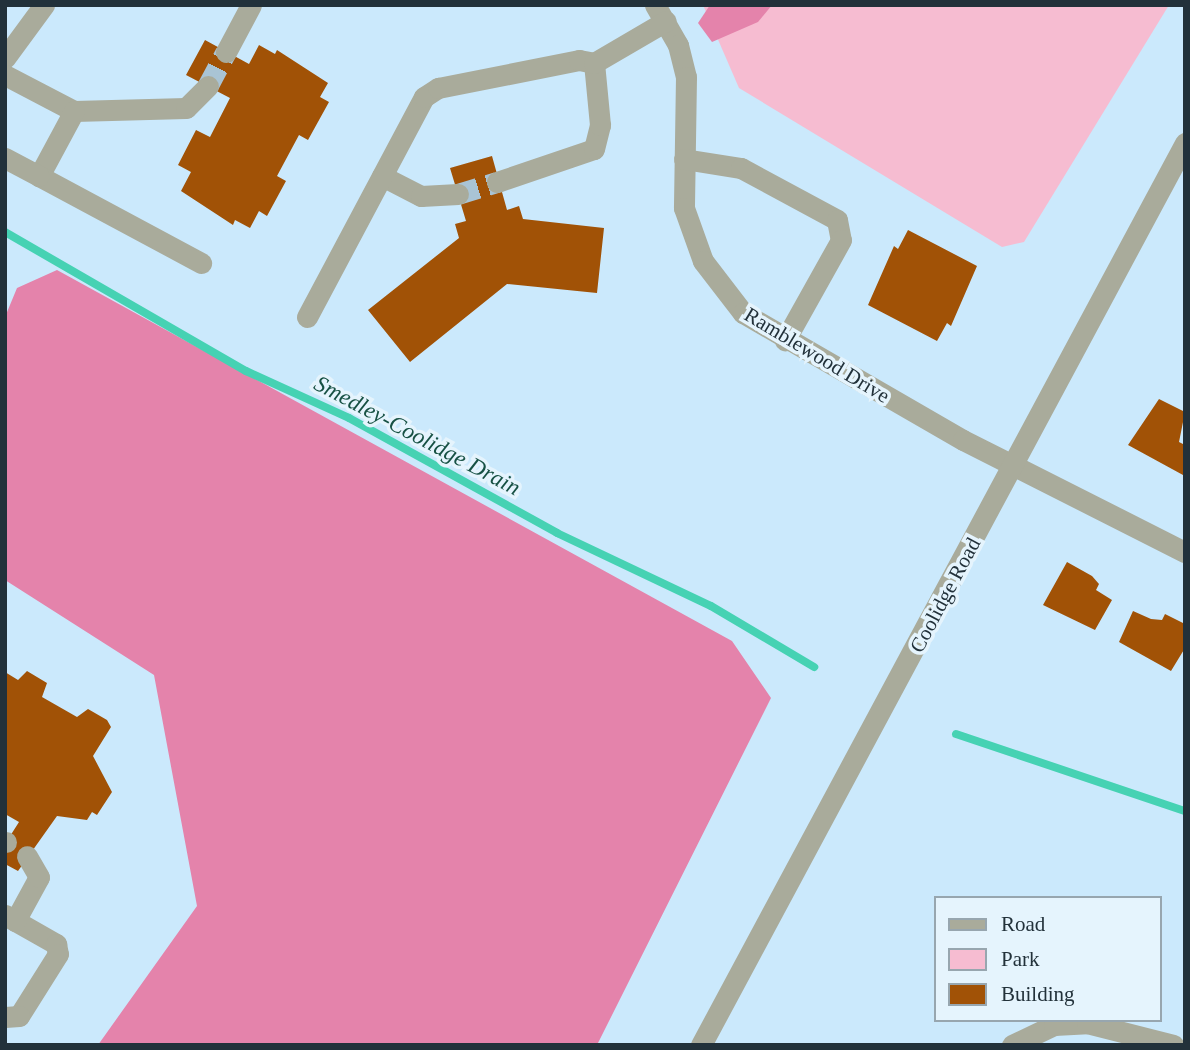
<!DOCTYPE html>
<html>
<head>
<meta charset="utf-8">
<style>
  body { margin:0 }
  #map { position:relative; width:1190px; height:1050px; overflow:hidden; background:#cbe9fc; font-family:Georgia,serif }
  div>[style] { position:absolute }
  .green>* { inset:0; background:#f6bcd1 }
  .forest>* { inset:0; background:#e483ab }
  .stream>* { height:8px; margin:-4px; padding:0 4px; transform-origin:4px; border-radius:4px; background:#46d2b3 }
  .building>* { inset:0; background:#a15206 }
  .minor-tunnel>* { height:21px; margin-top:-10.5px; transform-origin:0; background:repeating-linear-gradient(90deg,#a9c4d5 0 21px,transparent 0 31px) }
  .minor>* { height:21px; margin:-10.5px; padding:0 10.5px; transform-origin:10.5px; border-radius:10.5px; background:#a9ab9b }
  span { translate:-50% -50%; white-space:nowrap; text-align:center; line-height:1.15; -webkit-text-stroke:7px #e5f4fd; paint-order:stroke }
  .street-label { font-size:21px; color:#22313a }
  .water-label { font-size:23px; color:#175144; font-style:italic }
  .frame { position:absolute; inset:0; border:7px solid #22313a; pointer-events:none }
  .legend { position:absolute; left:934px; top:896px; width:228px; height:126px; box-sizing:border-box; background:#e5f4fd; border:2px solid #97a6af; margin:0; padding:9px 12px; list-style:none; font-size:21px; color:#22313a }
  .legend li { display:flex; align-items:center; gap:14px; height:35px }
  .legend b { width:35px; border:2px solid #97a6af }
</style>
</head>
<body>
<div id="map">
  <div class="green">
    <div style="clip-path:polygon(703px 5px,1169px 5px,1024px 242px,1002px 247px,739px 88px)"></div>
  </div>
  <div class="forest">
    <div style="clip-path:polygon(710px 5px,772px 5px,758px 22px,712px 42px,698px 23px)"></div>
    <div style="clip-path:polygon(57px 270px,732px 641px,771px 698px,597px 1045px,98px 1045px,197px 906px,154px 675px,5px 580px,5px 317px,17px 288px)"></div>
  </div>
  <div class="stream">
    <div style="left:5px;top:232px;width:278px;rotate:30deg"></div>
    <div style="left:246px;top:371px;width:113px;rotate:24.5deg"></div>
    <div style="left:349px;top:418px;width:238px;rotate:28.9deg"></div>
    <div style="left:557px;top:533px;width:170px;rotate:25.4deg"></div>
    <div style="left:711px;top:606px;width:120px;rotate:30.6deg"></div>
    <div style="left:956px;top:734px;width:242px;rotate:18.6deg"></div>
  </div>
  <div class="building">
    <div style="clip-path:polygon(205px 40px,249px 64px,259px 45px,275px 54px,277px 50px,328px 83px,320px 97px,329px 102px,308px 140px,299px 135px,277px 176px,286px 181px,267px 216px,259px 211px,250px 228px,235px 220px,233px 225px,181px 191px,191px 172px,178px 165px,196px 130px,210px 137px,230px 98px,186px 75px)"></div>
    <div style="clip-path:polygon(492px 156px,507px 210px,519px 206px,523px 219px,604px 228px,597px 293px,507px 284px,410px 362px,368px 310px,459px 238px,455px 224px,466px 221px,450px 168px)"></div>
    <div style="clip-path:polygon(908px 230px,977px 266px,951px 326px,947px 323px,937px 341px,868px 305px,894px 246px,898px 249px)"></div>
    <div style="clip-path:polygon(1159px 399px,1185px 412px,1179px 442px,1185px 445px,1183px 475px,1128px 445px)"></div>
    <div style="clip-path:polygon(1067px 562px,1092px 576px,1099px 584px,1096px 590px,1112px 600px,1095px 630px,1043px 605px)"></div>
    <div style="clip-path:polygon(1133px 611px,1151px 619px,1162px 620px,1165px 614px,1183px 623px,1185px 648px,1171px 671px,1119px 642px)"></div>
    <div style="clip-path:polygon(27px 671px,47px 683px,42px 697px,77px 717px,88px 709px,107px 720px,111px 727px,93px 756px,112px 792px,97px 815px,92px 812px,87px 820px,57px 816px,18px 871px,5px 864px,5px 844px,19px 822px,5px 814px,5px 672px,18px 680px)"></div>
  </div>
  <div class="minor-tunnel">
    <div style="left:208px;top:86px;width:38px;rotate:-62deg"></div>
    <div style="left:458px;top:194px;width:41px;rotate:-17.1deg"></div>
  </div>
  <div class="minor">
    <div style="left:655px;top:5px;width:46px;rotate:60.1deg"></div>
    <div style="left:678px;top:45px;width:33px;rotate:76deg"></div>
    <div style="left:686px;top:77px;width:131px;rotate:90.9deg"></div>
    <div style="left:684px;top:208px;width:56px;rotate:70.3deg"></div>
    <div style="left:703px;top:261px;width:66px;rotate:52.4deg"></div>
    <div style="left:743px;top:313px;width:254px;rotate:30deg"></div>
    <div style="left:963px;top:440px;width:249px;rotate:26.8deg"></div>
    <div style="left:226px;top:52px;width:53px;rotate:-62deg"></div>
    <div style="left:5px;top:58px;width:66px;rotate:-53.7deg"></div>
    <div style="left:5px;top:75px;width:78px;rotate:27.6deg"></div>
    <div style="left:74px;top:111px;width:112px;rotate:-1.5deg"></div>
    <div style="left:186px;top:108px;width:31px;rotate:-45deg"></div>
    <div style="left:74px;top:111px;width:74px;rotate:118.3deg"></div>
    <div style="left:39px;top:176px;width:184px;rotate:28.2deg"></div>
    <div style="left:5px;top:158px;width:38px;rotate:28deg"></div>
    <div style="left:684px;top:159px;width:58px;rotate:9deg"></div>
    <div style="left:741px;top:168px;width:109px;rotate:28.4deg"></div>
    <div style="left:837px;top:220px;width:20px;rotate:79deg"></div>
    <div style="left:841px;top:240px;width:115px;rotate:119.2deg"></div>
    <div style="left:382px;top:176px;width:44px;rotate:27.1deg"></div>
    <div style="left:421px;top:196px;width:37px;rotate:-3deg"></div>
    <div style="left:497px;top:182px;width:102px;rotate:-18.8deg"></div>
    <div style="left:594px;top:149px;width:25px;rotate:-76deg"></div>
    <div style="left:600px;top:125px;width:62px;rotate:-95.5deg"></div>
    <div style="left:307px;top:317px;width:249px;rotate:-62deg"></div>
    <div style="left:424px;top:97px;width:17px;rotate:-33deg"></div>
    <div style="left:438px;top:88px;width:144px;rotate:-11.2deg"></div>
    <div style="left:579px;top:60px;width:15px;rotate:11deg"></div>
    <div style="left:594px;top:63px;width:83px;rotate:-30.3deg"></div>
    <div style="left:5px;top:842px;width:1px"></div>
    <div style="left:5px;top:915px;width:59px;rotate:29.6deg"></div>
    <div style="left:56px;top:944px;width:10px;rotate:79deg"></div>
    <div style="left:58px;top:954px;width:73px;rotate:122.2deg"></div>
    <div style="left:19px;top:1016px;width:14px;rotate:176deg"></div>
    <div style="left:15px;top:921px;width:50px;rotate:-61.4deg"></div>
    <div style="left:39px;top:877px;width:24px;rotate:-120deg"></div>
    <div style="left:701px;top:1045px;width:1024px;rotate:-61.78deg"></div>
    <div style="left:1012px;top:1045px;width:47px;rotate:-25.5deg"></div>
    <div style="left:1054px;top:1025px;width:33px;rotate:-3deg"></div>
    <div style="left:1087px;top:1023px;width:89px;rotate:14.3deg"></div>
  </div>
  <div class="street-label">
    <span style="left:817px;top:355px;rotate:31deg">Ramblewood Drive</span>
    <span style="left:945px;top:595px;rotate:-62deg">Coolidge Road</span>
  </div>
  <div class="water-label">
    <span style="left:417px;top:436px;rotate:28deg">Smedley-Coolidge Drain</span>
  </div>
  <div class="frame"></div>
  <ul class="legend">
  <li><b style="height:9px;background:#a9ab9b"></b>Road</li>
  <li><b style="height:19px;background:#f6bcd1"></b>Park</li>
  <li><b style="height:19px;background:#a15206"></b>Building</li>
  </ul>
</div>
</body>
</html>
